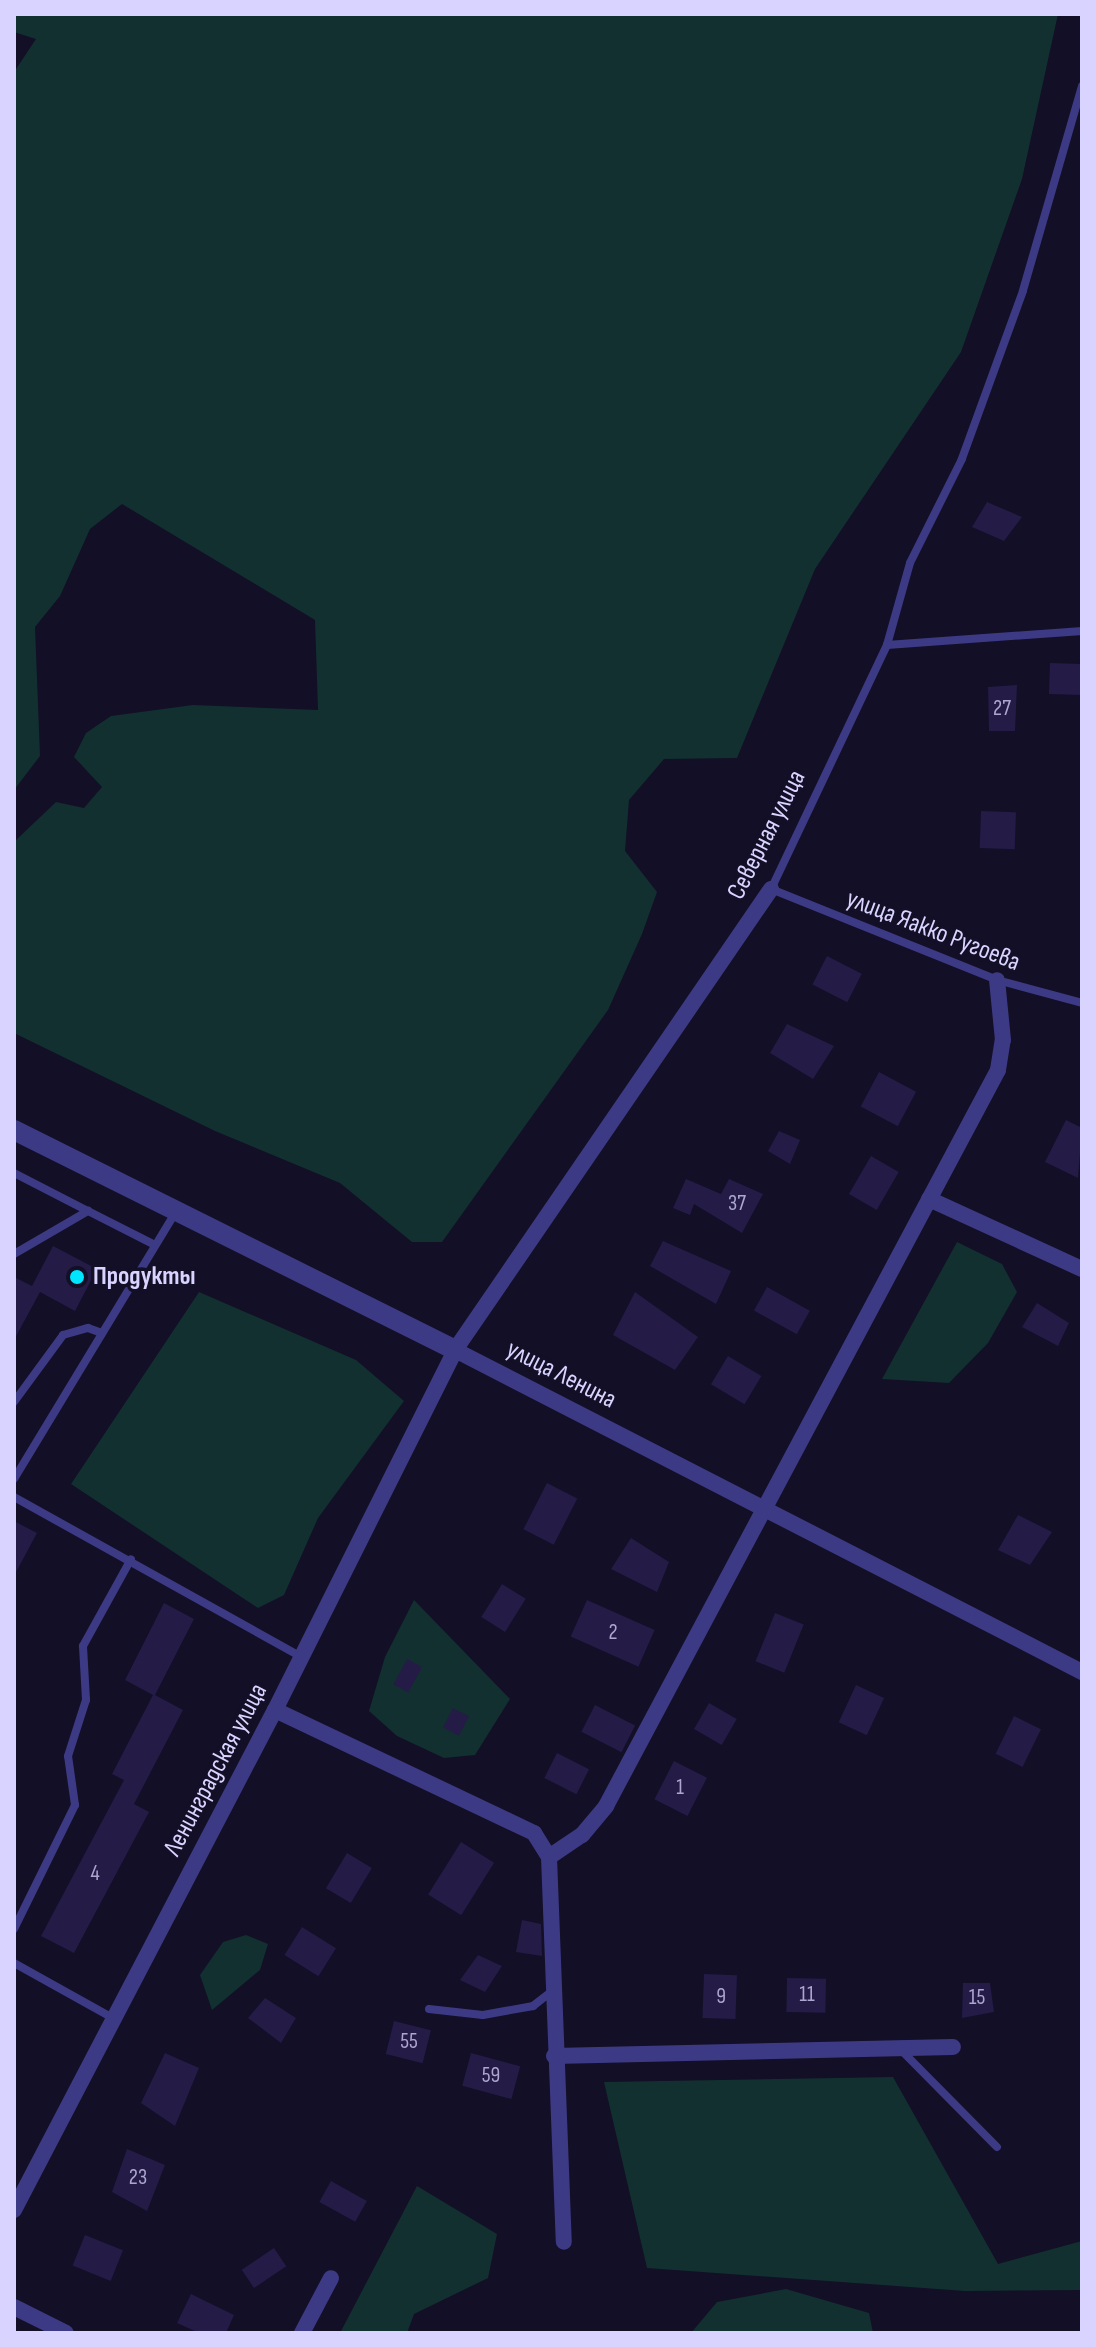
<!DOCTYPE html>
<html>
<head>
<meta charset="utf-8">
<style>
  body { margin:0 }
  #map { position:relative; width:1096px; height:2347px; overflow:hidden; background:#130f26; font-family:"Sofia Sans Condensed",sans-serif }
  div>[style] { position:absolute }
  .green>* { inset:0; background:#12302f }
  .building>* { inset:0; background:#241b47; transform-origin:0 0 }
  .service>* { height:8px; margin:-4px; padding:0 4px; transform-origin:4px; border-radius:4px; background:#3d3a85 }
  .minor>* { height:16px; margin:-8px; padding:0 8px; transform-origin:8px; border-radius:8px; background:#3d3a85 }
  .tertiary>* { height:20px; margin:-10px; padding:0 10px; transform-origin:10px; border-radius:10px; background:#3d3a85 }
  .dots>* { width:22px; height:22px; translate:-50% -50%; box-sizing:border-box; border:4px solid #130f26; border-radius:50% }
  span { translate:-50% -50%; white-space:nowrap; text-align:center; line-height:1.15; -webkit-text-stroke:7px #130f26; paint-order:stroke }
  .number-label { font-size:22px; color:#aca6d1 }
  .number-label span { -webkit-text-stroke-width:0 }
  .street-label { font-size:26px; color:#d9d4ff }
  .poi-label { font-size:26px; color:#d9d4ff; font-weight:700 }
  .left { translate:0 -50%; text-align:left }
  .frame { position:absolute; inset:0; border:16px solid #d9d4ff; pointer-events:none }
</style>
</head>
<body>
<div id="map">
  <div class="green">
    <div style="clip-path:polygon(14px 14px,1058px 14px,1022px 179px,961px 352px,815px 569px,737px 758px,664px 759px,629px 800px,625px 851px,657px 892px,642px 934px,608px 1010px,442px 1242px,412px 1242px,340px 1183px,215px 1131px,14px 1033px,14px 842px,56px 802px,84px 808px,102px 787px,74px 757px,86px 733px,111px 716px,193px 705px,318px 710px,315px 620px,122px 504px,90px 529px,60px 596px,35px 627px,40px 756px,14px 790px,14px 72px,36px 39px,14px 32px)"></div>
    <div style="clip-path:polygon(957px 1242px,1002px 1264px,1017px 1292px,988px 1343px,949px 1383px,882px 1379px)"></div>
    <div style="clip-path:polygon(199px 1292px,356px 1360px,404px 1401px,318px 1518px,284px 1595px,258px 1608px,71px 1484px)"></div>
    <div style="clip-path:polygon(414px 1600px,510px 1699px,475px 1755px,444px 1758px,397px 1736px,369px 1711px,385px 1657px)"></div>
    <div style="clip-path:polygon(246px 1935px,268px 1944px,260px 1970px,212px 2010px,200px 1975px,223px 1942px)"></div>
    <div style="clip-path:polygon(893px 2077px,998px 2264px,1082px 2241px,1082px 2290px,965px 2291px,647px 2268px,604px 2082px)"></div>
    <div style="clip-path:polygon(417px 2186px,497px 2234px,488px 2278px,414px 2314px,407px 2333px,340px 2333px)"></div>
    <div style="clip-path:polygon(786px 2289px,869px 2313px,873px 2333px,691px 2333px,717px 2302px)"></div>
  </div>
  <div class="building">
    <div style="clip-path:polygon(987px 502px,1022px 517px,1004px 541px,972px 527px)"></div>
    <div style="left:1050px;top:663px;width:32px;height:31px;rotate:2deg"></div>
    <div style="clip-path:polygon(1017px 685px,1015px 731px,989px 731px,988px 687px)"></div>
    <div style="left:981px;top:811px;width:35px;height:37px;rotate:2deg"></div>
    <div style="left:827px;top:956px;width:39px;height:32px;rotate:27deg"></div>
    <div style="clip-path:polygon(787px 1024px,834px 1046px,813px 1079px,770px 1053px)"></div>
    <div style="left:879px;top:1072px;width:42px;height:39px;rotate:28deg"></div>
    <div style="clip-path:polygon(1066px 1120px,1082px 1128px,1078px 1178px,1045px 1162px)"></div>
    <div style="clip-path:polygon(779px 1131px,800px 1140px,790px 1164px,768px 1151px)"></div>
    <div style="left:871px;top:1156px;width:32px;height:44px;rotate:30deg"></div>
    <div style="clip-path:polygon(686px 1179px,721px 1194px,729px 1179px,763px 1194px,742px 1233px,694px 1204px,690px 1215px,673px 1208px)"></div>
    <div style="clip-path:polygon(663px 1241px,731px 1271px,716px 1304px,650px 1266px)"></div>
    <div style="clip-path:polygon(53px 1246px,97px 1269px,75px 1311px,40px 1292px,14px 1340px,14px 1277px,32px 1286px)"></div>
    <div style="left:767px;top:1287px;width:49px;height:27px;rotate:29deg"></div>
    <div style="clip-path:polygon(635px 1292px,698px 1337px,675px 1370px,613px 1335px)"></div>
    <div style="clip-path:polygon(1037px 1303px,1069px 1323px,1058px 1346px,1022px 1327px)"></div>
    <div style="left:728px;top:1356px;width:39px;height:33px;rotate:31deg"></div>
    <div style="left:547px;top:1483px;width:34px;height:52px;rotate:27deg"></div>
    <div style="clip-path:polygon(1018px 1515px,1052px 1532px,1030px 1565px,998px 1550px)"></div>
    <div style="clip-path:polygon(14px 1521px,37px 1533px,14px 1576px)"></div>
    <div style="clip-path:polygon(631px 1538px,669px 1562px,657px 1592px,611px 1569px)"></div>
    <div style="left:502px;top:1584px;width:28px;height:39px;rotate:32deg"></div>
    <div style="left:587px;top:1600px;width:74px;height:40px;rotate:24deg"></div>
    <div style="clip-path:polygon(164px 1603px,194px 1619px,155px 1695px,183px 1710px,134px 1804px,149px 1812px,74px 1953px,41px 1936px,124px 1780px,112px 1774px,153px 1695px,125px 1680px)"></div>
    <div style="left:775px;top:1613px;width:31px;height:52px;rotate:22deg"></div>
    <div style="left:407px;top:1659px;width:17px;height:29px;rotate:28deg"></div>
    <div style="left:856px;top:1685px;width:31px;height:41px;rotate:25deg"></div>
    <div style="left:709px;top:1703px;width:32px;height:30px;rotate:30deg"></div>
    <div style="left:595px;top:1705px;width:45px;height:30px;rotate:27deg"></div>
    <div style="left:453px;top:1708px;width:18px;height:22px;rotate:27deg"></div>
    <div style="left:1014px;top:1716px;width:30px;height:42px;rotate:26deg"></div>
    <div style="left:557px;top:1753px;width:36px;height:28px;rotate:27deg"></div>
    <div style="left:674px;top:1761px;width:37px;height:43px;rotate:27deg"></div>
    <div style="left:461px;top:1842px;width:39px;height:62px;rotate:32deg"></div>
    <div style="left:347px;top:1853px;width:29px;height:41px;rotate:31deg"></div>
    <div style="clip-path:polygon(522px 1920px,541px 1924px,542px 1956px,516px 1952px)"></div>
    <div style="left:302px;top:1927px;width:40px;height:33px;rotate:32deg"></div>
    <div style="clip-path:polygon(478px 1955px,502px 1966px,485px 1992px,460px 1980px)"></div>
    <div style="left:704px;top:1974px;width:33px;height:44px;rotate:2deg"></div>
    <div style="left:787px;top:1978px;width:39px;height:34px;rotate:1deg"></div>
    <div style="clip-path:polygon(963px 1983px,990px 1983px,994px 2012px,962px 2018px)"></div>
    <div style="clip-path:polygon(265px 1998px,296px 2018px,281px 2043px,248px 2018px)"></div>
    <div style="left:394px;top:2021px;width:38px;height:34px;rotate:14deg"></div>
    <div style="clip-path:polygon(165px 2053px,199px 2068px,175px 2126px,141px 2103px)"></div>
    <div style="left:471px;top:2053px;width:51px;height:34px;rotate:15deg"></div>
    <div style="clip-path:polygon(127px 2149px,165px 2165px,147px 2211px,112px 2192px)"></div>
    <div style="left:331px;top:2181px;width:41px;height:24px;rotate:29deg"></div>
    <div style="left:85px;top:2235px;width:41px;height:33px;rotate:22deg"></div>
    <div style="left:274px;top:2248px;width:22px;height:39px;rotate:56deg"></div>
    <div style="clip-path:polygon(191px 2294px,234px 2315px,226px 2333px,199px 2333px,177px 2323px)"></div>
  </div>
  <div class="service">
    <div style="left:1082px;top:86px;width:213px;rotate:106.1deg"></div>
    <div style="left:1023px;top:291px;width:179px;rotate:110deg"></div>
    <div style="left:962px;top:459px;width:116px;rotate:116.6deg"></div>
    <div style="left:910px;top:563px;width:85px;rotate:105.7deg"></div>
    <div style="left:887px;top:645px;width:270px;rotate:115.4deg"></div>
    <div style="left:771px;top:889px;width:244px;rotate:21.9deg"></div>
    <div style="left:997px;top:980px;width:88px;rotate:15.1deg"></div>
    <div style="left:887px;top:645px;width:196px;rotate:-4.1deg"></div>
    <div style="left:14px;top:1173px;width:83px;rotate:27.2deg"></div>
    <div style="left:14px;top:1254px;width:86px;rotate:-30.2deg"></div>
    <div style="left:88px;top:1211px;width:71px;rotate:26.9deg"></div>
    <div style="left:14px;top:1402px;width:83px;rotate:-53.8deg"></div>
    <div style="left:63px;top:1335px;width:26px;rotate:-16deg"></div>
    <div style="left:88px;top:1328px;width:15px;rotate:20deg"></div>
    <div style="left:14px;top:1479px;width:312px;rotate:-58.8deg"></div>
    <div style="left:14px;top:1497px;width:329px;rotate:29.1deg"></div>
    <div style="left:14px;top:1929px;width:138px;rotate:-63.8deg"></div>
    <div style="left:75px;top:1805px;width:49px;rotate:-98.1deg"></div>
    <div style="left:68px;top:1756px;width:59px;rotate:-72.2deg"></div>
    <div style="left:86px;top:1700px;width:54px;rotate:-93.2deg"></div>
    <div style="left:83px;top:1646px;width:99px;rotate:-61.1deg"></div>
    <div style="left:14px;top:1963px;width:113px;rotate:29.1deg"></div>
    <div style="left:429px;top:2009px;width:54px;rotate:6.3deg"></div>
    <div style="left:483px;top:2015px;width:51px;rotate:-10.2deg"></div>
    <div style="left:533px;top:2006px;width:23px;rotate:-38deg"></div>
    <div style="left:902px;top:2051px;width:135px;rotate:45.3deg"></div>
  </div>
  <div class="minor">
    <div style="left:929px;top:1199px;width:168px;rotate:24.6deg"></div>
    <div style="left:455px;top:1350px;width:705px;rotate:27.18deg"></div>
    <div style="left:275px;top:1710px;width:287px;rotate:25.4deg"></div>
    <div style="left:534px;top:1833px;width:28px;rotate:58deg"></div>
    <div style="left:549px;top:1857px;width:385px;rotate:87.8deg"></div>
    <div style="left:549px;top:1857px;width:40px;rotate:-34deg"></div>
    <div style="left:582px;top:1835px;width:38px;rotate:-50deg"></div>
    <div style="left:606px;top:1806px;width:834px;rotate:-61.96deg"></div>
    <div style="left:998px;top:1070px;width:30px;rotate:-81deg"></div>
    <div style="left:1003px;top:1040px;width:60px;rotate:-95.7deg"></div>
    <div style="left:554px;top:2056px;width:399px;rotate:-1.3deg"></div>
    <div style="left:14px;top:2210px;width:564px;rotate:-62.44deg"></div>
    <div style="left:275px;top:1710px;width:402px;rotate:-63.4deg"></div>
    <div style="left:455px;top:1350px;width:559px;rotate:-55.57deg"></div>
    <div style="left:14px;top:2307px;width:58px;rotate:26.6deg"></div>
    <div style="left:302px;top:2333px;width:62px;rotate:-62.2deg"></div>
  </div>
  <div class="tertiary">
    <div style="left:14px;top:1130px;width:493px;rotate:26.5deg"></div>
  </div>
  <div class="dots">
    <div style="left:77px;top:1277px;background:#00e5ff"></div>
  </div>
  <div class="number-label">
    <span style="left:1002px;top:709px">27</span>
    <span style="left:737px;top:1204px">37</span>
    <span style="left:613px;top:1633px">2</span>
    <span style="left:680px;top:1788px">1</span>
    <span style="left:95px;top:1874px">4</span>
    <span style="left:807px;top:1995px">11</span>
    <span style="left:721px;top:1997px">9</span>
    <span style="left:977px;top:1998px">15</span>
    <span style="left:409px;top:2042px">55</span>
    <span style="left:491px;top:2076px">59</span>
    <span style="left:138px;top:2178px">23</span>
  </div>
  <div class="street-label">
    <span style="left:767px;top:835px;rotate:-63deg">Северная улица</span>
    <span style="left:933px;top:931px;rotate:21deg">улица Яакко Ругоева</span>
    <span style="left:561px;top:1375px;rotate:27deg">улица Ленина</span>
    <span style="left:216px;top:1770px;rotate:-62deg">Ленинградская улица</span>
  </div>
  <div class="poi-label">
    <span class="left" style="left:93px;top:1277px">Продукты</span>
  </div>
  <div class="frame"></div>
</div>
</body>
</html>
